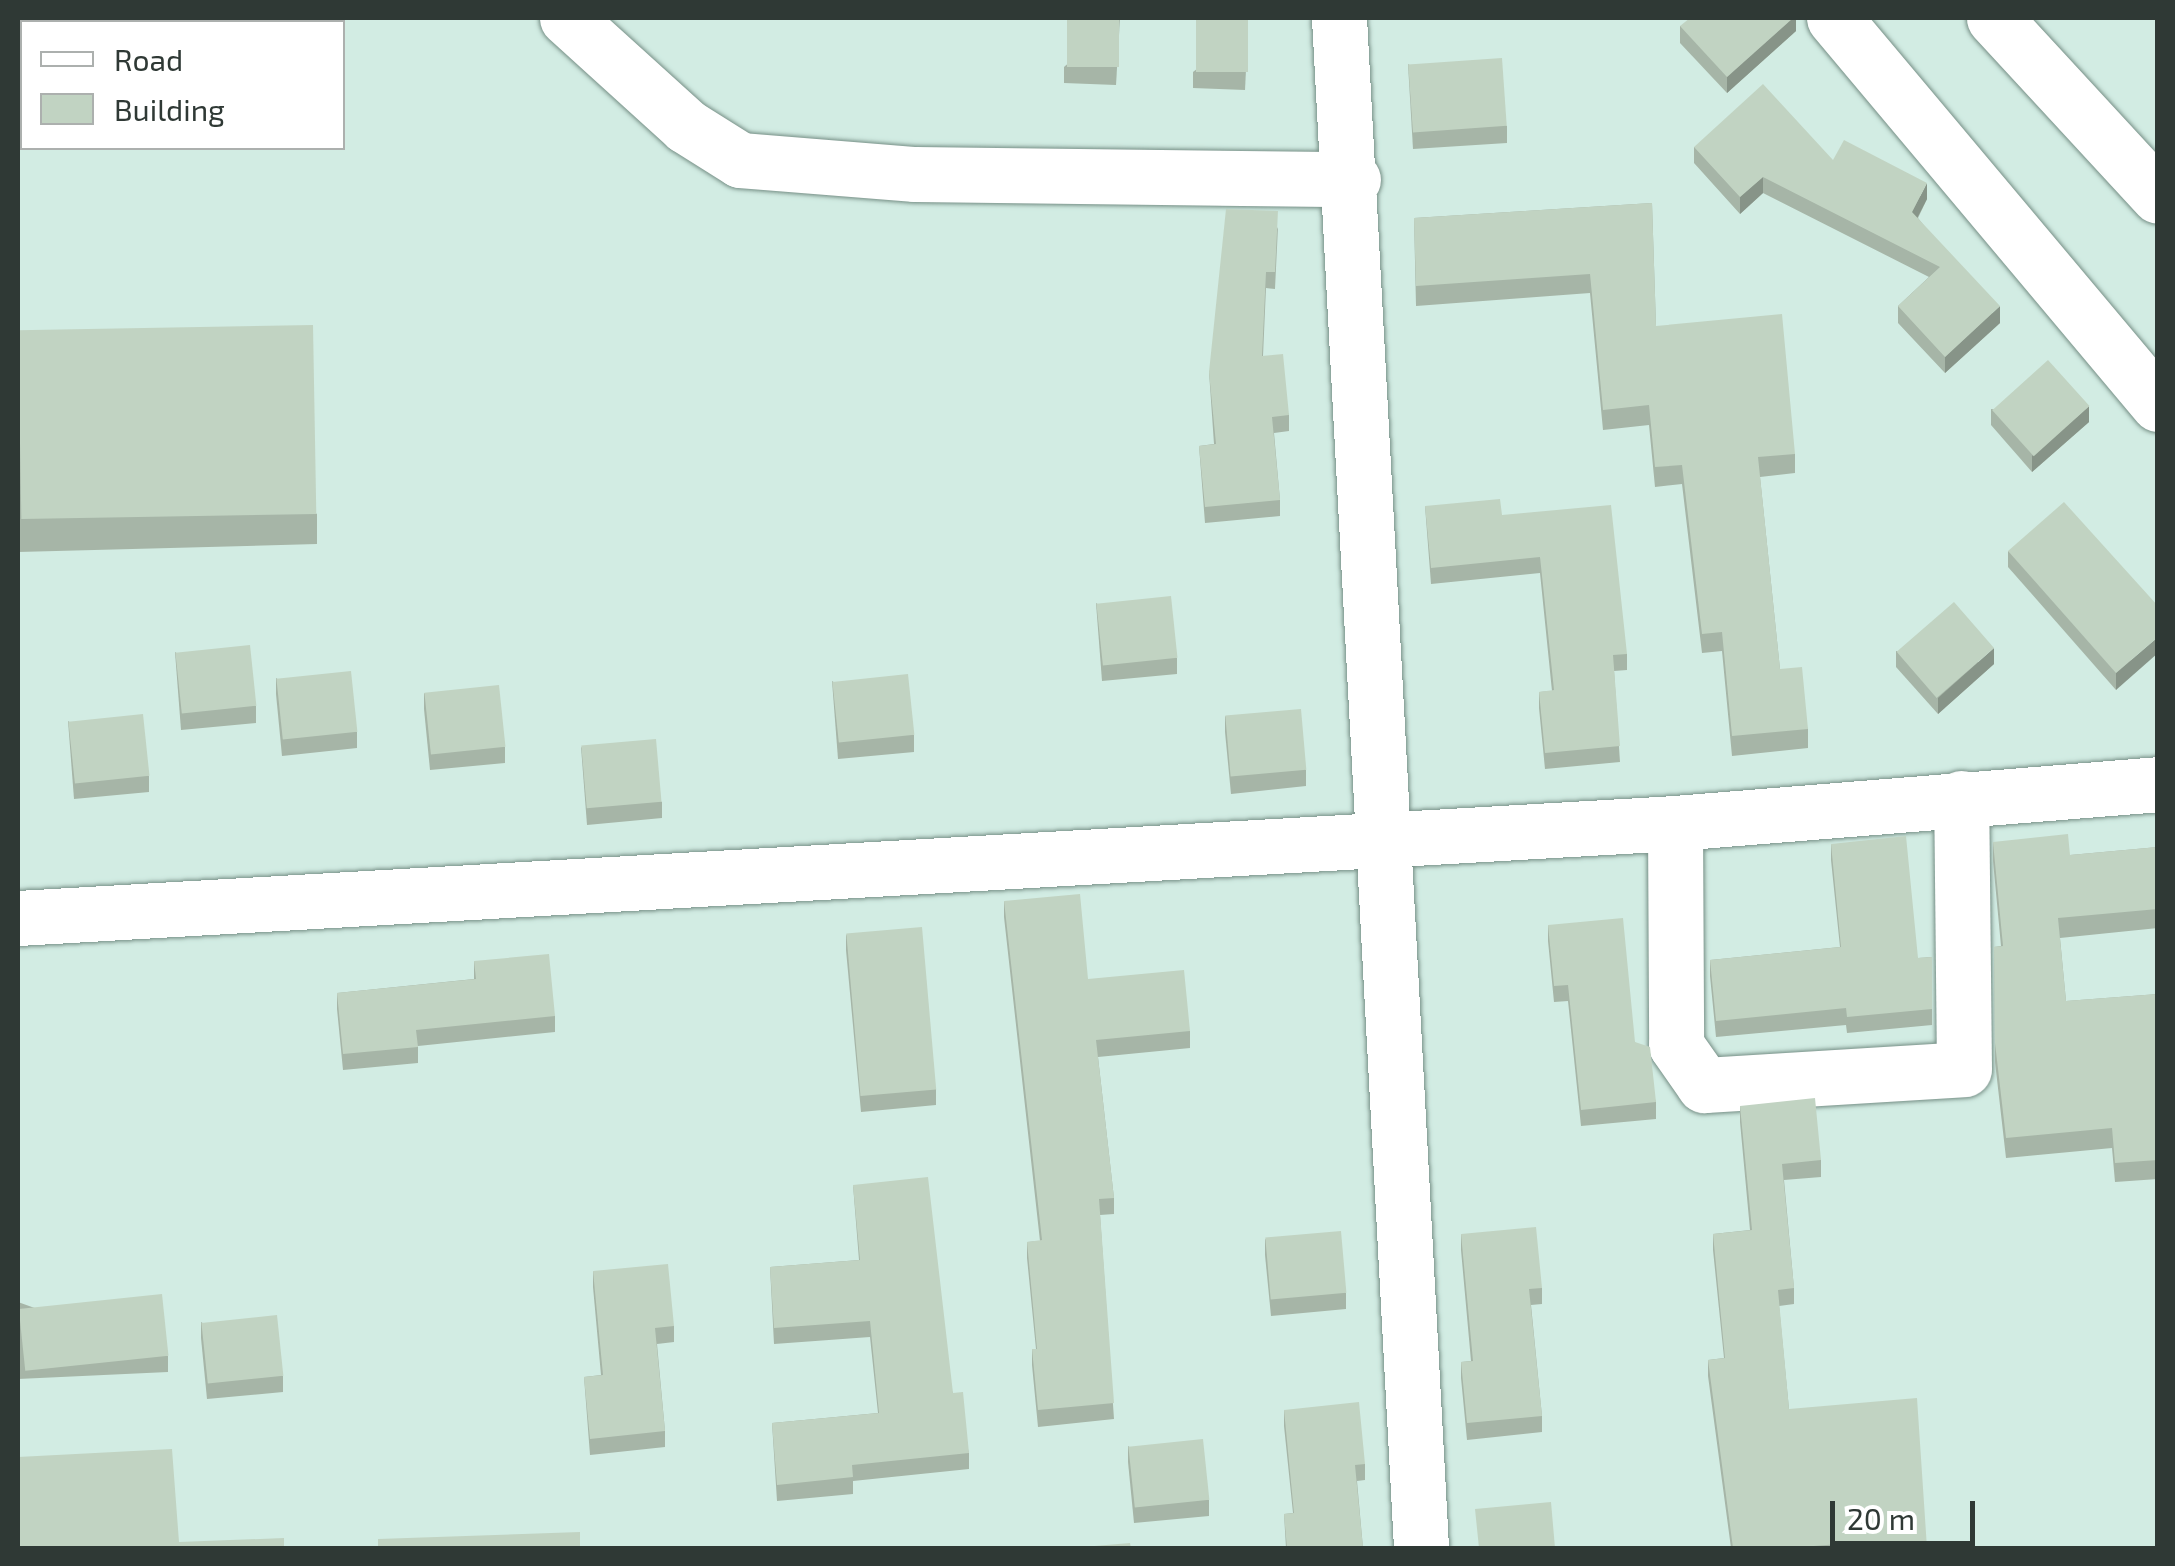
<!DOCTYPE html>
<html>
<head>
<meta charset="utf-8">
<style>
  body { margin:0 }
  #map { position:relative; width:2175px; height:1566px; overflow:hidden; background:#d2ece3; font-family:"Exo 2",sans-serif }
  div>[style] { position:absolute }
  .roads { filter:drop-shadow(0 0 2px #768f86) drop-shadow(0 0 2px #768f86) }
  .minor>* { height:55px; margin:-27.5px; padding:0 27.5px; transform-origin:27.5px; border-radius:27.5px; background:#fff }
  .wall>* { inset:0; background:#a6b5a7 }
  .shaded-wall>* { inset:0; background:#879488 }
  .building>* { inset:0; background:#c1d3c2; transform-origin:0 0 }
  span { translate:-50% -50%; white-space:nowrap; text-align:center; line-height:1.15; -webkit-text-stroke:8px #fff; paint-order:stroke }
  .frame { position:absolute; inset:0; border:20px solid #2f3935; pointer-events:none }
  .legend { position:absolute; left:20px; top:20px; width:325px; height:130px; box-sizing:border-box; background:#fff; border:2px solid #acb0ae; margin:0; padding:12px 18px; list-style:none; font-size:30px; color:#2f3935 }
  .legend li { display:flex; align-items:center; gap:20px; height:50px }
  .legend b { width:50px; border:2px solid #acb0ae }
  .scale { position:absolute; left:1830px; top:1501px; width:145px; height:45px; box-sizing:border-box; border:5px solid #2f3935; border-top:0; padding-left:12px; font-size:30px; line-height:35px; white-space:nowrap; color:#2f3935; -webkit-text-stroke:8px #fff; paint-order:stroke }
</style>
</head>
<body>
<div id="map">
  <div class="roads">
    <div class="minor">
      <div style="left:567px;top:18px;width:161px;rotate:42.2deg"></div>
      <div style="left:686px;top:126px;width:64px;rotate:32.2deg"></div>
      <div style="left:740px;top:160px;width:176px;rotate:4.6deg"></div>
      <div style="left:915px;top:174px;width:438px;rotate:0.7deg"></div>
      <div style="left:1339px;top:18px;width:1532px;rotate:86.93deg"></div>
      <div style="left:1834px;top:18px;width:504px;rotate:49.99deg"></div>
      <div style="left:1994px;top:18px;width:242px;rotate:47.3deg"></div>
      <div style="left:1675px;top:823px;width:222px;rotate:89.7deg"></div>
      <div style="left:1676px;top:1045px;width:49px;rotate:55deg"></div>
      <div style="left:1704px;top:1085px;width:260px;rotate:-3.5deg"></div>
      <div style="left:1964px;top:1069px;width:271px;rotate:-90.6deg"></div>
      <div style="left:18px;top:918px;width:1660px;rotate:-3.28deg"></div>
      <div style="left:1675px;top:823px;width:485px;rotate:-4.6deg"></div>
    </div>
  </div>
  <div class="wall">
    <div style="clip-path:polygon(1120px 18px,1116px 85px,1064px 83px,1064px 67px)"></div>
    <div style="clip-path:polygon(1796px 18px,1796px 31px,1727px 93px,1680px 43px,1680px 26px)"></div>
    <div style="clip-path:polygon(1248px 29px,1245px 90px,1193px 88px,1193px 72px)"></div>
    <div style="clip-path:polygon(1408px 64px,1507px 126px,1507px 143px,1413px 149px)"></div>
    <div style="clip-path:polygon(1694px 147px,1833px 160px,1927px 199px,1918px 218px,2000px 323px,1945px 373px,1898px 323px,1898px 306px,1929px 277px,1763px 193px,1740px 214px,1694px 163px)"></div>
    <div style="clip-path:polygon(1652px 203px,1656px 326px,1795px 454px,1795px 473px,1760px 477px,1780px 669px,1808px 729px,1808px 748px,1732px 756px,1722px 651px,1702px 653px,1682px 484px,1655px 487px,1649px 425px,1603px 430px,1590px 293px,1416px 306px,1414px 218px)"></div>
    <div style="clip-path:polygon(1278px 227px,1275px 289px,1266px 288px,1263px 356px,1289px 415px,1289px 431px,1274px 433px,1280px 500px,1280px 516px,1205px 523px,1199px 446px,1214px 444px,1209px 372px)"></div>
    <div style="clip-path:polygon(18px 332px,317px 514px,317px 544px,18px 552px)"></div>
    <div style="clip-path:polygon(1991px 409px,2089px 422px,2032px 472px,1991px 425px)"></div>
    <div style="clip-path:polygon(1425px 506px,1502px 515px,1627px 654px,1627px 670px,1614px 671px,1620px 762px,1545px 769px,1539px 708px,1539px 692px,1552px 691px,1540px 573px,1431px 584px)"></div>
    <div style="clip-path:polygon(2008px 551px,2158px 606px,2116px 690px,2008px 567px)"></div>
    <div style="clip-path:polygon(1096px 603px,1177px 658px,1177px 674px,1102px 681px)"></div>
    <div style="clip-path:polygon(1896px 651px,1994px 664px,1938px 714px,1896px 667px)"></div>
    <div style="clip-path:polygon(175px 652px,256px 706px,256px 723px,181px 730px)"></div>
    <div style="clip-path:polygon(276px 678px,357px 732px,357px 748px,282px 756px,276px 694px)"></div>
    <div style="clip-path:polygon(832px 681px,914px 735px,914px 752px,838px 759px)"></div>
    <div style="clip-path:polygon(424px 693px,505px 747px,505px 763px,430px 770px,424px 709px)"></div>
    <div style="clip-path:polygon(1225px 716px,1306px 770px,1306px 786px,1231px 794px,1225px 732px)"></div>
    <div style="clip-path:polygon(68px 721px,149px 776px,149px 792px,74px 799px)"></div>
    <div style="clip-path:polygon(581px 747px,662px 802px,662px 818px,587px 825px)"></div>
    <div style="clip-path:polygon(1993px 842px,2070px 855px,2158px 847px,2158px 928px,2060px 938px,2066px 1001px,2158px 994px,2158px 1179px,2115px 1182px,2112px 1148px,2006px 1158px,1995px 1062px,1994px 947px,2001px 946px,1993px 861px)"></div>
    <div style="clip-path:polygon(1831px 844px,1918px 958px,1932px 957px,1932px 1025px,1847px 1033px,1846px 1025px,1716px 1037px,1710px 976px,1710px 960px,1840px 947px,1831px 860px)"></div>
    <div style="clip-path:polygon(1004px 901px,1088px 979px,1190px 1031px,1190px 1048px,1098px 1057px,1114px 1198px,1114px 1214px,1100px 1215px,1114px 1419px,1038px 1427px,1032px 1365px,1032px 1349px,1036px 1349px,1027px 1258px,1027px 1242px,1040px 1241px,1004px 917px)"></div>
    <div style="clip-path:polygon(1548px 925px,1635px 1042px,1656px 1102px,1656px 1119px,1581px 1126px,1568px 1001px,1554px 1002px,1548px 941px)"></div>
    <div style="clip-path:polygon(846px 934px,936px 1089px,936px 1105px,861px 1112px,846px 950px)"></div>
    <div style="clip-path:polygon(474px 961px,555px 1016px,555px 1032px,418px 1046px,418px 1063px,343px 1070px,337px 1009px,337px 993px,474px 979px)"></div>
    <div style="clip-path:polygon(1740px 1106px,1821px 1160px,1821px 1177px,1784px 1180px,1794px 1288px,1794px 1304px,1779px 1306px,1789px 1409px,1927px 1548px,1731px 1548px,1708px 1376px,1708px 1360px,1724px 1358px,1713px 1250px,1713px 1234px,1750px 1230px,1740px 1122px)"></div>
    <div style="clip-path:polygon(853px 1185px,953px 1393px,969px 1453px,969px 1469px,853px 1481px,853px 1494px,777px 1501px,772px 1423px,878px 1413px,870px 1337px,774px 1344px,770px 1267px,859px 1260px)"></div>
    <div style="clip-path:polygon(1461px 1234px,1542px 1288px,1542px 1304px,1531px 1305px,1542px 1416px,1542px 1432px,1467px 1440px,1461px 1378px,1461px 1362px,1471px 1361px,1461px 1250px)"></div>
    <div style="clip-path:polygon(1265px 1239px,1346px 1293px,1346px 1309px,1271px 1316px,1265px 1255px)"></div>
    <div style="clip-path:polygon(593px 1271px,674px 1326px,674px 1342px,657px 1344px,665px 1431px,665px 1447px,590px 1455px,584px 1377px,601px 1375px,593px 1287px)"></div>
    <div style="clip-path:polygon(18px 1302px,168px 1356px,168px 1372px,18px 1379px)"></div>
    <div style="clip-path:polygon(201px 1322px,283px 1376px,283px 1392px,207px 1399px,201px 1338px)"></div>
    <div style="clip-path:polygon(1284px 1410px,1365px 1464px,1365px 1480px,1357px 1481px,1363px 1548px,1286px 1548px,1284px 1514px,1293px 1513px,1284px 1426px)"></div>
    <div style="clip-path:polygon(1128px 1446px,1209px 1500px,1209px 1516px,1134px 1523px,1128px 1462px)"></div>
  </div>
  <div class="shaded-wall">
    <div style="clip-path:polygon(1793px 18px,1796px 18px,1796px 31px,1727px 93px,1727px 77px)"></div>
    <div style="clip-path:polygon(1763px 177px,1763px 193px,1740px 214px,1740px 197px)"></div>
    <div style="clip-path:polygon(1927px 183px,1927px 199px,1912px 228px,1912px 212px)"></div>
    <div style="clip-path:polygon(2000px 306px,2000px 323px,1945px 373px,1945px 357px)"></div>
    <div style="clip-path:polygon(2089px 406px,2089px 422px,2032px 472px,2032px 456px)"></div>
    <div style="clip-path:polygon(2158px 637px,2158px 653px,2116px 690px,2116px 673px)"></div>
    <div style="clip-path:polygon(1994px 648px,1994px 664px,1938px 714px,1938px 698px)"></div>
  </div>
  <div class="building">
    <div style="left:1067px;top:18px;width:52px;height:49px"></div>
    <div style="left:1196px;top:18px;width:52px;height:54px"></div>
    <div style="clip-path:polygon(1690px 18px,1793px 18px,1727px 77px,1680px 26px)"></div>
    <div style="left:1502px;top:58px;width:68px;height:94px;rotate:86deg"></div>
    <div style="clip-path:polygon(1763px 84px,1833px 160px,1844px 140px,1927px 183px,1912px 212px,2000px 306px,1945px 357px,1898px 306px,1940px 267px,1763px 177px,1740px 197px,1694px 147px)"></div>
    <div style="clip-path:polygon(1652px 203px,1656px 326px,1782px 314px,1795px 454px,1758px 457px,1780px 669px,1802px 667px,1808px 729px,1732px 736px,1722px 632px,1702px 634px,1682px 465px,1655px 467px,1649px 405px,1603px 410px,1590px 274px,1416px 286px,1414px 218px)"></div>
    <div style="clip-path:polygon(1226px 209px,1278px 211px,1275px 272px,1266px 272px,1262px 356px,1283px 354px,1289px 415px,1272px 417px,1280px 500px,1205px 507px,1199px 446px,1216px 444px,1209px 372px)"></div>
    <div style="left:313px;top:325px;width:189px;height:295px;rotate:89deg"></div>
    <div style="left:2048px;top:360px;width:62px;height:75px;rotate:48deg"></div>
    <div style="clip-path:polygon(1500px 499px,1502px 515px,1611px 505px,1627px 654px,1613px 655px,1620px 746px,1545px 753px,1539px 692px,1554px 690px,1540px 557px,1431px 568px,1425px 506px)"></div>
    <div style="clip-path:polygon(2064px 502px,2158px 606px,2158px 637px,2116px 673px,2008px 551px)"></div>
    <div style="left:1171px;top:596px;width:62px;height:75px;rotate:84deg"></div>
    <div style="left:1954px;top:602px;width:61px;height:76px;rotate:49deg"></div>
    <div style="left:250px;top:645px;width:61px;height:75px;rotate:84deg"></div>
    <div style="left:351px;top:671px;width:61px;height:75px;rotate:84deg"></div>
    <div style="left:908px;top:674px;width:61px;height:76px;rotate:84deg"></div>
    <div style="left:499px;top:685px;width:62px;height:75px;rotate:84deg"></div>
    <div style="left:1301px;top:709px;width:61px;height:76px;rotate:85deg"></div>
    <div style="left:143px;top:714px;width:62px;height:75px;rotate:84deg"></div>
    <div style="left:656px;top:739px;width:63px;height:75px;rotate:85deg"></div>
    <div style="clip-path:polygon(2068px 834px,2070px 855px,2158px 847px,2158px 909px,2058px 918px,2066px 1001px,2158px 994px,2158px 1160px,2115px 1163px,2112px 1128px,2006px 1138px,1995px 1043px,1994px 947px,2003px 946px,1993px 842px)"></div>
    <div style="clip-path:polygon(1906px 836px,1918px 958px,1932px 957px,1932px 1009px,1847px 1017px,1846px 1008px,1716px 1021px,1710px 960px,1841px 947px,1831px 844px)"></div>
    <div style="clip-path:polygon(1080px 894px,1088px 979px,1184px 970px,1190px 1031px,1096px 1040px,1114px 1198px,1099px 1199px,1114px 1403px,1038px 1410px,1032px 1349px,1037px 1349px,1027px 1242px,1042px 1240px,1004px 901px)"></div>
    <div style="clip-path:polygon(1623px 918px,1635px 1042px,1650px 1047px,1656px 1102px,1581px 1110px,1568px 985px,1554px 986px,1548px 925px)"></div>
    <div style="left:922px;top:927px;width:163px;height:76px;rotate:85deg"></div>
    <div style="clip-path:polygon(549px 954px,555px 1016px,416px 1030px,418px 1047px,343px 1054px,337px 993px,476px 979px,474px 961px)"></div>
    <div style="clip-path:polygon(1815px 1098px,1821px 1160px,1782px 1164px,1794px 1288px,1778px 1290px,1789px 1409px,1917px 1398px,1927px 1548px,1851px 1548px,1851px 1543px,1789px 1548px,1733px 1548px,1708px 1360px,1725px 1358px,1713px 1234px,1752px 1230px,1740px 1106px)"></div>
    <div style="clip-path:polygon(928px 1177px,953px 1393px,963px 1392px,969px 1453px,852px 1465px,853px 1477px,777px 1485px,772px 1423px,879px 1413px,870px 1321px,774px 1328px,770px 1267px,860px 1260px,853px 1185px)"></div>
    <div style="clip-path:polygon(1536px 1227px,1542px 1288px,1529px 1289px,1542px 1416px,1467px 1423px,1461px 1362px,1473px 1361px,1461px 1234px)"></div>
    <div style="left:1341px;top:1231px;width:62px;height:76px;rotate:85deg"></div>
    <div style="clip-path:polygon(668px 1264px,674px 1326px,655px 1328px,665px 1431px,590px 1439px,584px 1377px,603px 1375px,593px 1271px)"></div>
    <div style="left:162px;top:1294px;width:62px;height:144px;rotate:84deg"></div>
    <div style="left:277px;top:1315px;width:61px;height:76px;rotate:84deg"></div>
    <div style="clip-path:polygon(1359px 1402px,1365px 1464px,1355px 1465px,1363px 1548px,1287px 1548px,1284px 1514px,1294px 1513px,1284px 1410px)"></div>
    <div style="left:1203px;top:1439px;width:61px;height:75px;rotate:84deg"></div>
    <div style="clip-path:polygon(172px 1449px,179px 1542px,284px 1538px,284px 1548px,18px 1548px,18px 1457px)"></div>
    <div style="clip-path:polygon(1551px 1502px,1555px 1548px,1479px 1548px,1475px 1509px)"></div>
    <div style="clip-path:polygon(580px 1532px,580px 1548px,378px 1548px,378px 1539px)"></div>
    <div style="clip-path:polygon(1130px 1543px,1131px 1548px,1071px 1548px)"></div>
  </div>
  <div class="frame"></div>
  <ul class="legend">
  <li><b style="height:12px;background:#fff"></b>Road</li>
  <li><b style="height:28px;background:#c1d3c2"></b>Building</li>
  </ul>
  <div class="scale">20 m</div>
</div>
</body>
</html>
